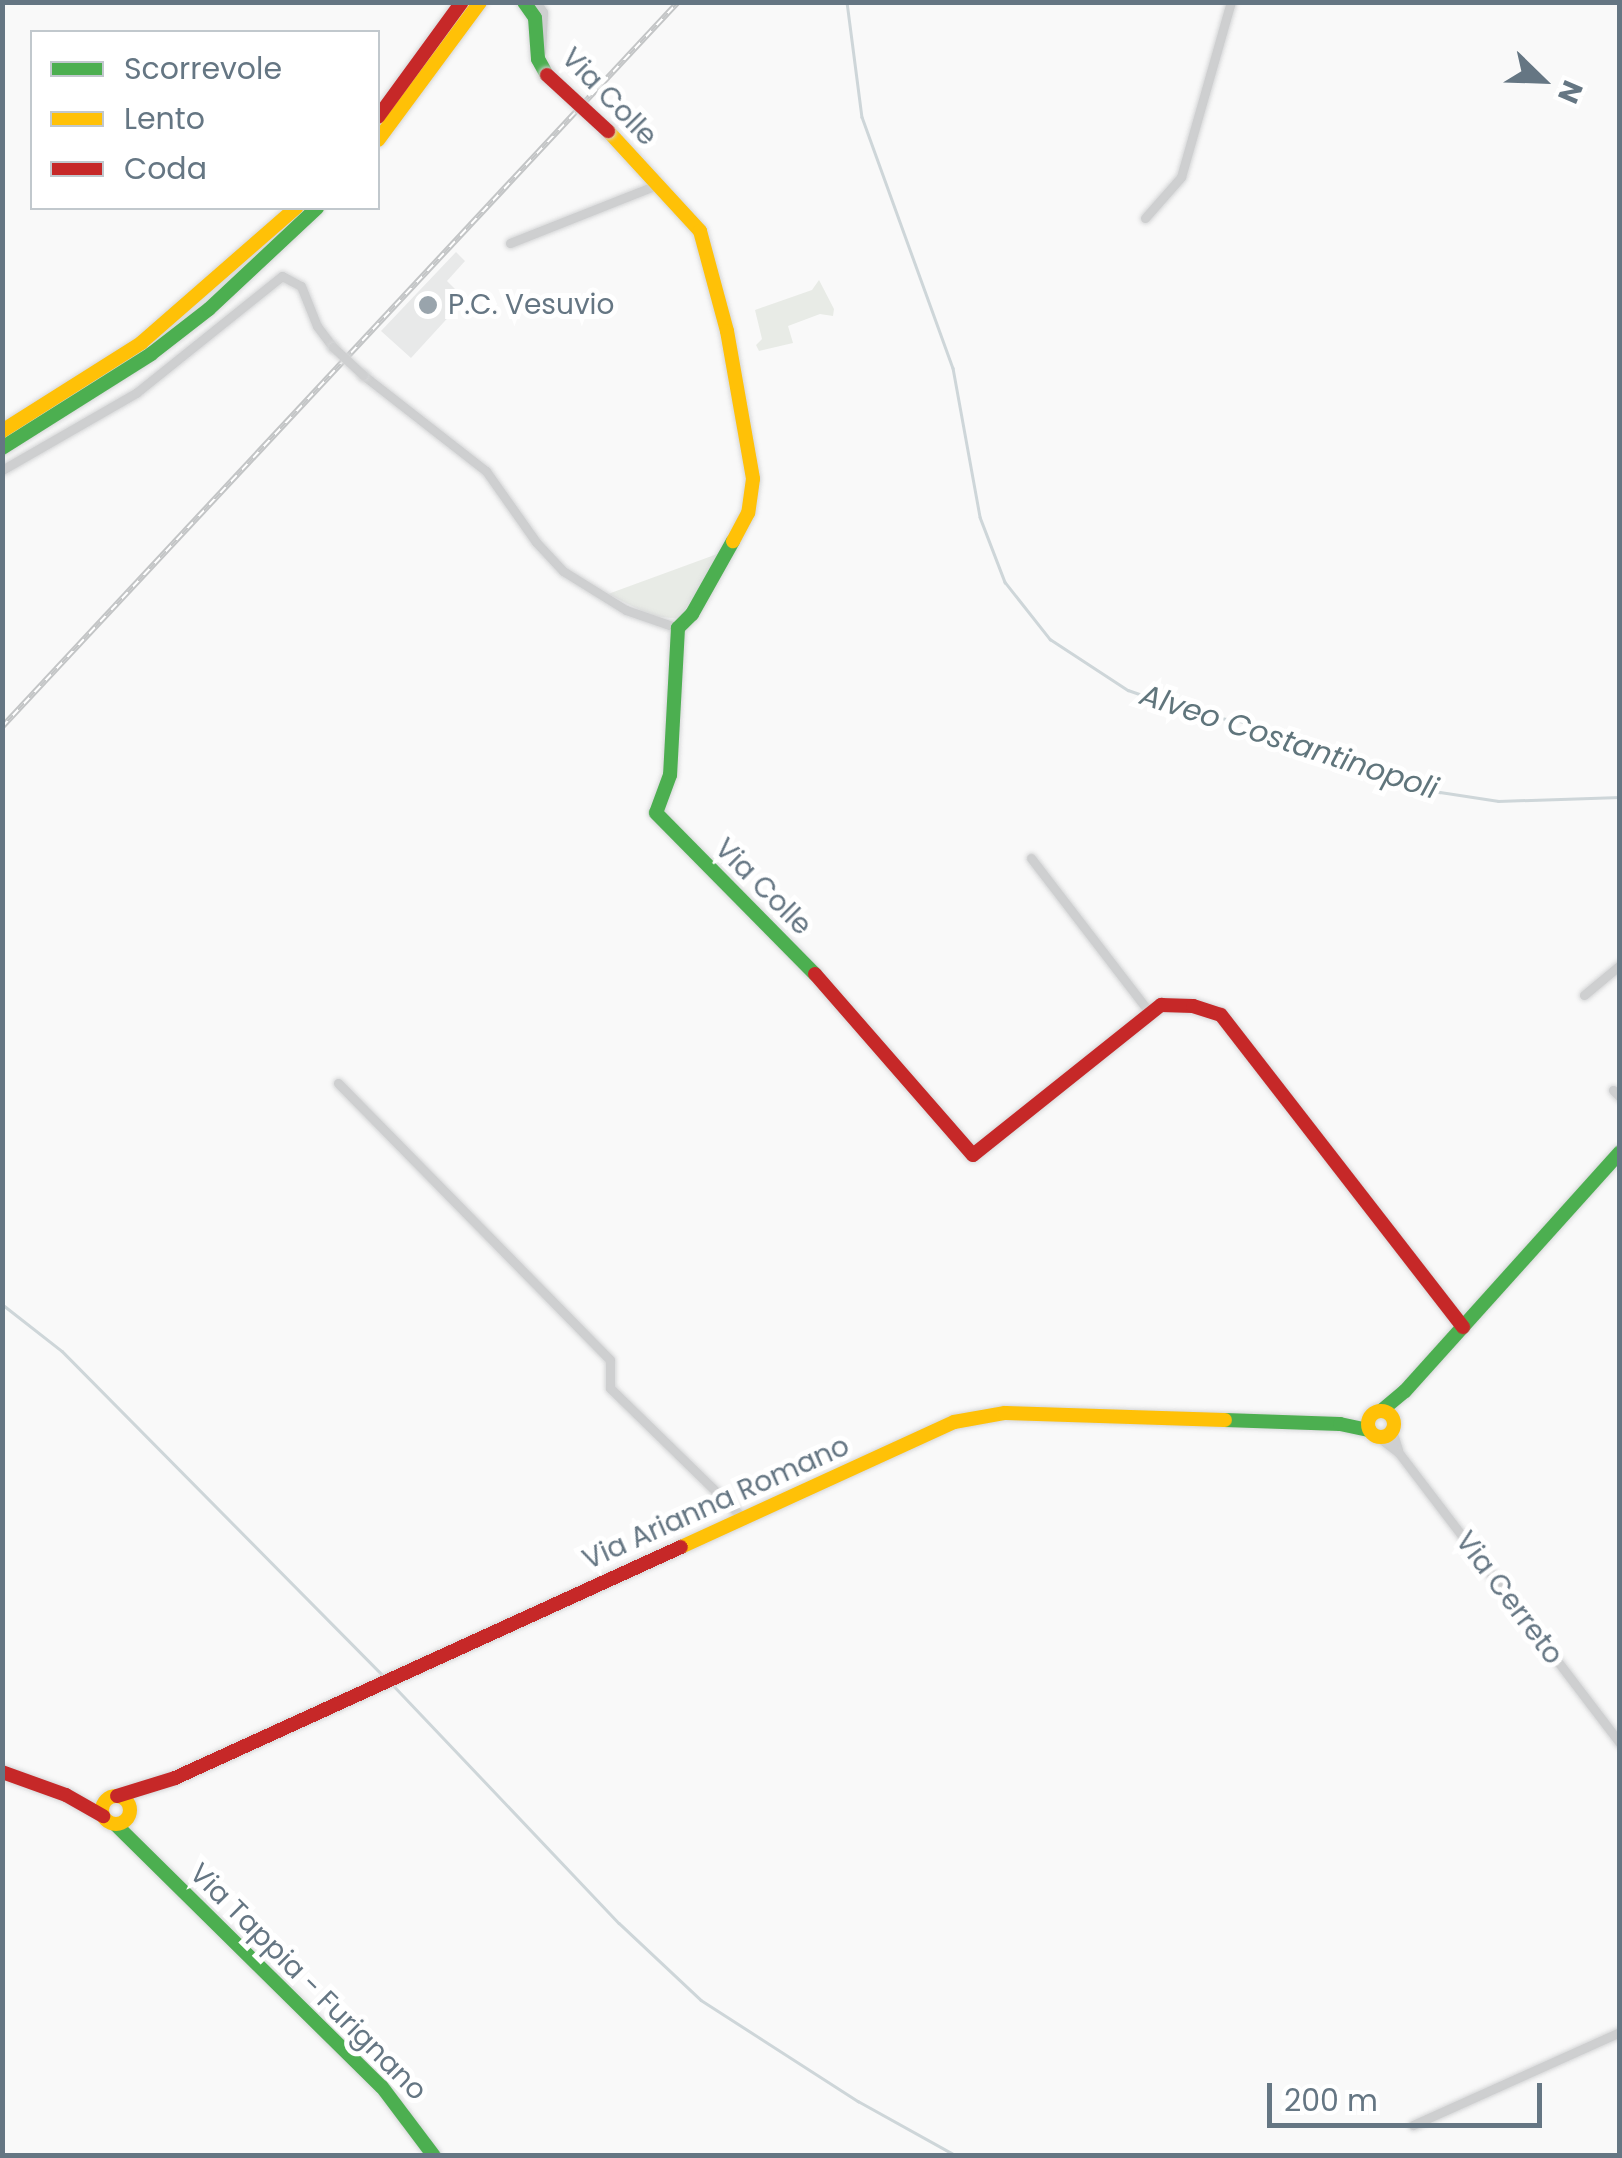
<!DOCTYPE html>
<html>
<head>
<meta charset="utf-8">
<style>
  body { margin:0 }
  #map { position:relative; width:1622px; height:2158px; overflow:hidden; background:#f9f9f9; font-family:Poppins,sans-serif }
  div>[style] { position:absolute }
  .built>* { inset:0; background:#e8e9e9 }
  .green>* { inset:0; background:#e8ebe6 }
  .stream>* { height:2.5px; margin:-1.25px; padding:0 1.25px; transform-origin:1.25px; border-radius:1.25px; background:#ced6d9 }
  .roads { filter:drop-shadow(0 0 2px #d5d6d7) drop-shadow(0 0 2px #d5d6d7) }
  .street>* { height:9px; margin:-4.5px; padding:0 4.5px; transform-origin:4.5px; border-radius:4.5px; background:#cecfd0 }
  .fast>* { height:14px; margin:-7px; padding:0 7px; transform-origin:7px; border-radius:7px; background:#4caf50 }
  .slow>* { height:14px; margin:-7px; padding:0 7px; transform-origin:7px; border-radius:7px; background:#ffc107 }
  .slow>.ring { margin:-7px; padding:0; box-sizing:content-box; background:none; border:14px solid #ffc107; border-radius:50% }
  .jam>* { height:14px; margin:-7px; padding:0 7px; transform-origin:7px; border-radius:7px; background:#c62828 }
  .rail>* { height:6px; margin-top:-3px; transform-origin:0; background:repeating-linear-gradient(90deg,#fff 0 8px,#c3c5c6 0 16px); box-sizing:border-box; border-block:2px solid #c3c5c6 }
  .bridges { filter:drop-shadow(0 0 2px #d5d6d7) drop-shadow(0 0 2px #d5d6d7) }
  .street-bridge>* { height:9px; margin:-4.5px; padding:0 4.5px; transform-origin:4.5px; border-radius:4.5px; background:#cecfd0 }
  .jam-bridge>* { height:14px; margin:-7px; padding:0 7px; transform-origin:7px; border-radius:7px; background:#c62828 }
  .dots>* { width:28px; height:28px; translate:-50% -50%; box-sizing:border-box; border:5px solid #fff; border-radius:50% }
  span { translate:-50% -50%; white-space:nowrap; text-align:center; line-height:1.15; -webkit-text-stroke:10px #fff; paint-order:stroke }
  .street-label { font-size:28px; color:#657683 }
  .poi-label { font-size:28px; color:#657683 }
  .left { translate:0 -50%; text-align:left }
  .water-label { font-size:30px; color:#60757c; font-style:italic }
  .frame { position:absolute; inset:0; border:5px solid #657683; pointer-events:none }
  .legend { position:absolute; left:30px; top:30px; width:350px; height:180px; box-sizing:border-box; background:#fff; border:2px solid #c1c8cd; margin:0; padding:12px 18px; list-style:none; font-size:30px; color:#657683 }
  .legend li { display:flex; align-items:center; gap:20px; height:50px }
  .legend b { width:50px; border:2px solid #c1c8cd }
  .north { position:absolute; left:1492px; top:30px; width:100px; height:100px; -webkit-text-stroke:8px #fff; paint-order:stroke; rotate:113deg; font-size:28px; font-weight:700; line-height:40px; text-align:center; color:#657683 }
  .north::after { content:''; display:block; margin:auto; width:35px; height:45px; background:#657683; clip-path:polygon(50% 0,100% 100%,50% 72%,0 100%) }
  .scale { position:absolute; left:1267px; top:2083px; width:275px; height:45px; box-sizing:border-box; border:5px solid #657683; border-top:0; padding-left:12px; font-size:30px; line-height:35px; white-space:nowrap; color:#657683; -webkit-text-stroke:8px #fff; paint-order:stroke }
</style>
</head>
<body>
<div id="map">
  <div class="built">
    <div style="clip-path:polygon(456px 252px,465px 261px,447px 281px,465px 299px,411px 358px,381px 331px)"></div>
  </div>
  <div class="green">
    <div style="clip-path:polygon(819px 280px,834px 309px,833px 316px,820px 314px,788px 326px,793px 343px,759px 351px,756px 345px,762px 339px,755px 310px,812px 290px)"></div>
    <div style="clip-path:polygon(720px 553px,680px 619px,652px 616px,608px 594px)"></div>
  </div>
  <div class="stream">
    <div style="left:847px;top:2px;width:116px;rotate:82.6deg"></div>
    <div style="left:862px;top:117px;width:267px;rotate:70.1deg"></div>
    <div style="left:953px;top:368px;width:151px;rotate:79.7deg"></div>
    <div style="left:980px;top:517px;width:70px;rotate:69deg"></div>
    <div style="left:1005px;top:582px;width:73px;rotate:51.7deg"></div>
    <div style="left:1050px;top:639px;width:93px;rotate:33.2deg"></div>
    <div style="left:1128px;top:690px;width:73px;rotate:19.2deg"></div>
    <div style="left:1197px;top:714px;width:54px;rotate:9.6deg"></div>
    <div style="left:1250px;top:723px;width:202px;rotate:20deg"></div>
    <div style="left:1440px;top:792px;width:59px;rotate:8.8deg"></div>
    <div style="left:1498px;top:801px;width:122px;rotate:-1.9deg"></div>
    <div style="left:2px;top:1304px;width:76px;rotate:38.1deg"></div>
    <div style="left:62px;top:1351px;width:458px;rotate:45.3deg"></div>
    <div style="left:393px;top:1685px;width:328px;rotate:46.5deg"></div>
    <div style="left:619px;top:1923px;width:112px;rotate:43.2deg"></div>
    <div style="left:701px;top:2000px;width:187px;rotate:32.8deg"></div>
    <div style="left:858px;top:2101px;width:113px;rotate:29.1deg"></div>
  </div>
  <div class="roads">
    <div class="street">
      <div style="left:536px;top:2px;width:12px;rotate:55deg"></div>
      <div style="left:543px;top:12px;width:40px;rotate:92.9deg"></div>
      <div style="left:1145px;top:218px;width:55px;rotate:-48.7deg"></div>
      <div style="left:1181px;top:177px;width:182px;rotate:-74.1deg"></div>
      <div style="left:510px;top:243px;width:160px;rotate:-21.6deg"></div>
      <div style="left:363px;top:375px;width:156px;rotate:38deg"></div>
      <div style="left:486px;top:471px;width:87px;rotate:54.8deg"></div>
      <div style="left:536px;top:542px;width:40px;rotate:47deg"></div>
      <div style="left:563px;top:571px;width:74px;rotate:31.8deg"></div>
      <div style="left:626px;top:610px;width:55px;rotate:19.1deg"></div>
      <div style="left:2px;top:470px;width:155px;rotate:-29.9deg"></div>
      <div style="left:136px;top:393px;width:187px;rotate:-38.7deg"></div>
      <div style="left:282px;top:276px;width:21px;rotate:28deg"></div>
      <div style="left:301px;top:286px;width:43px;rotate:68.2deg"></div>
      <div style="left:317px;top:326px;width:26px;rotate:53deg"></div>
      <div style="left:1031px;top:858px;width:194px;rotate:52.5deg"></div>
      <div style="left:1584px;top:995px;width:47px;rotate:-39.8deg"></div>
      <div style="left:338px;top:1083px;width:388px;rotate:45.5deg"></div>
      <div style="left:610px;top:1360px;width:28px;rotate:90deg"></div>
      <div style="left:610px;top:1388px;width:186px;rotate:44.3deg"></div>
      <div style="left:1613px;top:1090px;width:10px;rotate:45deg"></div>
      <div style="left:1392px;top:1430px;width:21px;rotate:73deg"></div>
      <div style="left:1378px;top:1437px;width:26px;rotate:37deg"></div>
      <div style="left:1399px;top:1453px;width:365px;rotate:52.7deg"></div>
      <div style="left:1413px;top:2125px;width:227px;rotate:-24.2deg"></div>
    </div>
    <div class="fast">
      <div style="left:524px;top:2px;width:19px;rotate:55deg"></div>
      <div style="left:535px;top:18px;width:41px;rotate:85.8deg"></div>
      <div style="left:538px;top:59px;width:18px;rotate:61deg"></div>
      <div style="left:2px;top:448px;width:176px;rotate:-32.2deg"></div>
      <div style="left:151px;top:354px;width:73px;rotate:-37.8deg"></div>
      <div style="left:209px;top:309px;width:148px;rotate:-43.1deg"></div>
      <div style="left:733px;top:541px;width:84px;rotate:119.3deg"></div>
      <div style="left:692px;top:614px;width:20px;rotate:135deg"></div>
      <div style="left:678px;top:628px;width:147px;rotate:93.1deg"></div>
      <div style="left:670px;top:775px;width:40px;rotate:110.2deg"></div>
      <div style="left:656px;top:813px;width:226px;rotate:45.4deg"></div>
      <div style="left:1381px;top:1411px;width:31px;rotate:-40deg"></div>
      <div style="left:1405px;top:1391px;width:321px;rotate:-48deg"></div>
      <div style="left:1225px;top:1420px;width:115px;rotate:2deg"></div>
      <div style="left:1340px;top:1424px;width:30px;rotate:12deg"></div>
      <div style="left:116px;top:1825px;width:373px;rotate:44.6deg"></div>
      <div style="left:382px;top:2087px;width:86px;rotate:53deg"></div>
    </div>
    <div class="slow">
      <div style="left:608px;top:131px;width:136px;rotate:47.4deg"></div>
      <div style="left:700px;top:231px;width:104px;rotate:74.9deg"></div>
      <div style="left:727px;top:331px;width:150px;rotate:80deg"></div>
      <div style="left:753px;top:479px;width:34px;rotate:98deg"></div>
      <div style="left:748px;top:513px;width:32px;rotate:118deg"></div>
      <div style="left:378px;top:140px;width:172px;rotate:-53.5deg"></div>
      <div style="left:2px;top:431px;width:165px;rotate:-32.3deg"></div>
      <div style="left:141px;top:343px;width:206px;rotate:-41.1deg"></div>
      <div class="ring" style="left:1368px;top:1411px;width:12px;height:12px"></div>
      <div style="left:681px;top:1547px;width:300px;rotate:-24.6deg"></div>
      <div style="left:954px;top:1422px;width:52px;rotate:-10deg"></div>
      <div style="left:1005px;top:1413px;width:220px;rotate:1.8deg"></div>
      <div class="ring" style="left:102px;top:1796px;width:14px;height:14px"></div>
    </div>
    <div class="jam">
      <div style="left:378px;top:117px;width:142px;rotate:-53.9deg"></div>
      <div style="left:815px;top:974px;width:240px;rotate:48.9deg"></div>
      <div style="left:973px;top:1155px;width:241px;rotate:-38.6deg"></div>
      <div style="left:1161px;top:1005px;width:32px;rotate:2deg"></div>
      <div style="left:1193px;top:1006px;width:29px;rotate:18deg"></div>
      <div style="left:1221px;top:1015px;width:395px;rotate:52.2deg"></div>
      <div style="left:2px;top:1772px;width:68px;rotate:19.8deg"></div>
      <div style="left:66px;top:1795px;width:43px;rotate:29.6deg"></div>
      <div style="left:117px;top:1796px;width:61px;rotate:-17.2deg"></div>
      <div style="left:175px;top:1778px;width:556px;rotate:-24.54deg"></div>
    </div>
  </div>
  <div class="rail">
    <div style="left:2px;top:727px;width:991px;rotate:-47deg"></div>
  </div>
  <div class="bridges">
    <div class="street-bridge">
      <div style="left:333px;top:347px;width:41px;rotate:43deg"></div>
    </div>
    <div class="jam-bridge">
      <div style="left:547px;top:75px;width:83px;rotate:42.6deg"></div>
    </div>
  </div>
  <div class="dots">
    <div style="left:428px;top:305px;background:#99a4ac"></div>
  </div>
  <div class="street-label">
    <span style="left:609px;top:97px;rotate:46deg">Via Colle</span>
    <span style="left:763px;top:887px;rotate:45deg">Via Colle</span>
    <span style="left:716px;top:1503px;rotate:-24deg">Via Arianna Romano</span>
    <span style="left:1509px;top:1598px;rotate:53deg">Via Cerreto</span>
    <span style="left:308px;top:1982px;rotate:45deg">Via Tappia - Furignano</span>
  </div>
  <div class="poi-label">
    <span class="left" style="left:448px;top:305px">P.C. Vesuvio</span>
  </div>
  <div class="water-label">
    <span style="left:1289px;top:742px;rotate:18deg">Alveo Costantinopoli</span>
  </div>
  <div class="frame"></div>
  <ul class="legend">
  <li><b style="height:12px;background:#4caf50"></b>Scorrevole</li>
  <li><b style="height:12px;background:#ffc107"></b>Lento</li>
  <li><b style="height:12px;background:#c62828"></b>Coda</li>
  </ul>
  <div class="north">N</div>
  <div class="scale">200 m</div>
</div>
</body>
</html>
